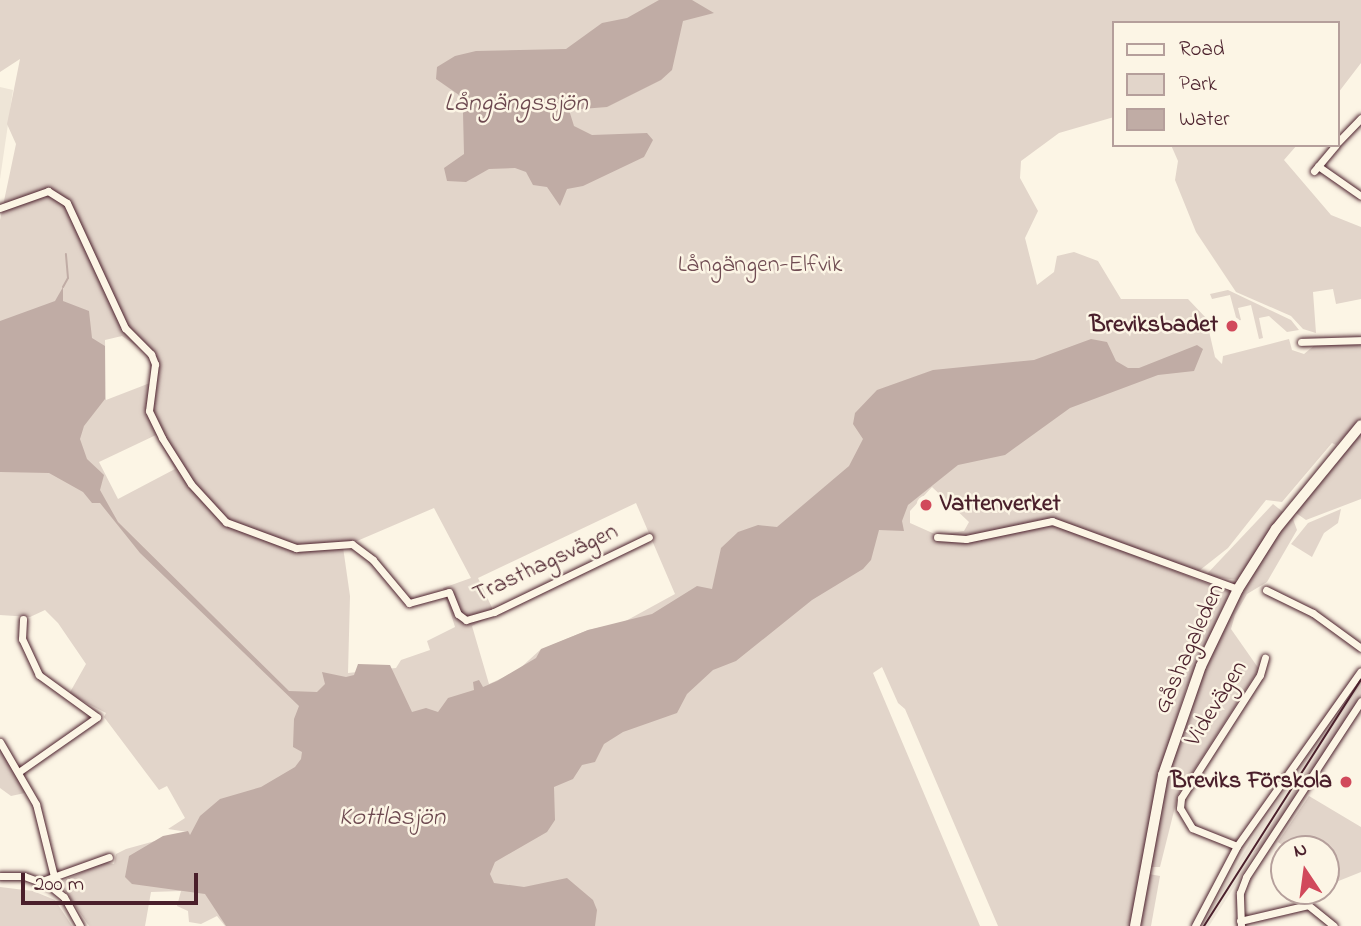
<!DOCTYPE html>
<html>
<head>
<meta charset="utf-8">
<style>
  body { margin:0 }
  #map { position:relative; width:1361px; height:926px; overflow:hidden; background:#fcf5e5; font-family:"Indie Flower",sans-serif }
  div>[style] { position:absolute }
  .built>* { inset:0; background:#eee5d7 }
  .green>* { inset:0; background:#e2d5ca }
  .water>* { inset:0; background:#c0aca5 }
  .stream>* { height:2px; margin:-1px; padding:0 1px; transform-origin:1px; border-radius:1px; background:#c0aca5 }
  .roads { filter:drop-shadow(0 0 2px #4a1f2b) drop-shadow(0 0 2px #4a1f2b) }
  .minor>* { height:7px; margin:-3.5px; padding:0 3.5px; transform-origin:3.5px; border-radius:3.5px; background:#fcf5e5 }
  .major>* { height:10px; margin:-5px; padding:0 5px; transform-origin:5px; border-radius:5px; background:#fcf5e5 }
  .tram>* { height:2px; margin:-1px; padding:0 1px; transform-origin:1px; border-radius:1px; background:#4a1f2b }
  .dots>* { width:19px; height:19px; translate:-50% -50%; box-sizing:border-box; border:4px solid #fcf5e5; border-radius:50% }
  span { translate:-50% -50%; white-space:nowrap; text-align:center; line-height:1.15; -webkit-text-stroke:5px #fcf5e5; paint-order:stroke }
  .park-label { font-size:24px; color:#704c53 }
  .poi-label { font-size:24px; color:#4a1f2b; font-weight:700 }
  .right { translate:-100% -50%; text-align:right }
  .left { translate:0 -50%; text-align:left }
  .street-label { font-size:24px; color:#4a1f2b }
  .water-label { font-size:26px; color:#6d4950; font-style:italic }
  .legend { position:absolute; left:1112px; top:21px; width:228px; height:126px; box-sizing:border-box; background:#fcf5e5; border:2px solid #b59f9b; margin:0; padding:9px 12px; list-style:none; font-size:21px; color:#4a1f2b }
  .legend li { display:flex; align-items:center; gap:14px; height:35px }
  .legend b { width:35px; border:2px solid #b59f9b }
  .north { position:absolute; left:1270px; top:835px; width:70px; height:70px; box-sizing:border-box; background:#fcf5e5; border:2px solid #b59f9b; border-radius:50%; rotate:347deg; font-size:19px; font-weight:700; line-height:28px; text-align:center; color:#4a1f2b }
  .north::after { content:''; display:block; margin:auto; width:24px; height:32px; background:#d1495b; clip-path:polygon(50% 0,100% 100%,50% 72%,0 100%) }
  .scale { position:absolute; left:21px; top:873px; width:177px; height:32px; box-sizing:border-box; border:4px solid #4a1f2b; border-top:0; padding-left:9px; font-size:21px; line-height:24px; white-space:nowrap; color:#4a1f2b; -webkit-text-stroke:5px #fcf5e5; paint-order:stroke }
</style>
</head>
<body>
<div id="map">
  <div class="built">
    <div style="clip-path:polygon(0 87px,13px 90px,0 179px)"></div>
    <div style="clip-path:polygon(1361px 677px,1361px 686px,1345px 713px,1209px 926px,1201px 926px,1254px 836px)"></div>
  </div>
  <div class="green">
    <div style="clip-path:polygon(evenodd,0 0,1361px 0,1361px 63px,1338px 93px,1338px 23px,1114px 23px,1114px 117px,1059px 133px,1021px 161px,1020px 178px,1038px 211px,1025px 238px,1037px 285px,1054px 272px,1057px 256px,1074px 252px,1098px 261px,1121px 299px,1188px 299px,1206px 318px,1215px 357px,1222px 364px,1223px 356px,1289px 339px,1292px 350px,1304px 354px,1316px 344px,1361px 345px,1361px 419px,1336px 445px,1332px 443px,1282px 502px,1266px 500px,1228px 548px,1195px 574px,1059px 527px,1230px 592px,1186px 689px,1160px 771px,1130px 926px,998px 926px,905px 709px,898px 703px,882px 667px,873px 673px,980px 926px,225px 926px,217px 916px,201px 924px,189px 922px,188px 911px,177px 906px,181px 891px,151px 892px,145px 926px,89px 926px,57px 879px,63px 881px,104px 862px,114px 864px,116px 854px,126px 849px,188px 832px,168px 829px,185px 818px,167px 786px,159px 790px,104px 717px,106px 713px,69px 694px,86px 664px,58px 623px,45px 610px,30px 617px,0 615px,0 220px,16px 144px,7px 124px,20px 59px,0 72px,0 0,122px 336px,150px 355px,150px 383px,106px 400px,105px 340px,122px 336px,0 0,156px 435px,175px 469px,118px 499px,99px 462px,156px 435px,0 0,932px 487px,969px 522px,964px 531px,937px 535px,910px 523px,910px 511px,932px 487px,0 0,636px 503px,675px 594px,622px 623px,588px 630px,540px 650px,517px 671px,489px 684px,472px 626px,495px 614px,478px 578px,636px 503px,0 0,434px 508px,471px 578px,443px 588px,455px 627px,427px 641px,430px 650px,401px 660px,396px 668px,348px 673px,350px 596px,343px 547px,434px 508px)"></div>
    <div style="clip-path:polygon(1171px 145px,1297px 145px,1284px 160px,1331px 215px,1361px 227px,1361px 299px,1336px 304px,1333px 289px,1313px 292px,1316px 333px,1303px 329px,1291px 316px,1236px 292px,1196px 232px,1175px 180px,1178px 161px)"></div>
    <div style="clip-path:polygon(1228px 290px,1291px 320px,1299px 330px,1287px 332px,1269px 316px,1259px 318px,1263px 338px,1259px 339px,1251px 305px,1238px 308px,1241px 320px,1237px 321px,1230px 295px,1212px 299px,1210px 294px)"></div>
    <div style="clip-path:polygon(1361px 431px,1361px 499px,1306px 520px,1296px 513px,1293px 519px,1297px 530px,1267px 582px,1247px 594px,1235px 615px,1231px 629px,1259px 669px,1178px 795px,1160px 867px,1150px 867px,1169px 768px,1200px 677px,1236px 600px,1289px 517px)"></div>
    <div style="clip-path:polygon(1273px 504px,1283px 512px,1238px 580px,1205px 576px)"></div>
    <div style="clip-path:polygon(1341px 509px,1338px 523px,1324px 533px,1312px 557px,1291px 544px,1308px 523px)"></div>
    <div style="clip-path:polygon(1361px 686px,1361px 696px,1262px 847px,1253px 853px)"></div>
    <div style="clip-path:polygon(0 745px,17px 771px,25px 793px,11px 796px,0 788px)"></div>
    <div style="clip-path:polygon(1309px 796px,1361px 827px,1361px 872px,1336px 882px,1326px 875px,1326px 849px,1288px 849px,1278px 842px)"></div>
    <div style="clip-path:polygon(1149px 874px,1160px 876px,1151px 926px,1141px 926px)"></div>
    <div style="clip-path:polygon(0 887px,33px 891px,55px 900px,72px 926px,0 926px)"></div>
  </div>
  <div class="water">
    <div style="clip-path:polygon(659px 0,692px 0,714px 13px,683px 21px,672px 70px,661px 80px,607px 107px,569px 110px,574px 126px,592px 135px,647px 133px,653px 140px,644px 157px,583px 186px,567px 189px,560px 206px,547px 187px,533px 185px,526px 172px,515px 168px,489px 169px,466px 182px,447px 181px,444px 168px,464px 154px,463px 113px,459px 95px,436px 79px,437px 67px,455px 56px,476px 51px,566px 49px,602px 23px,627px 18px)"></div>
    <div style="clip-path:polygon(63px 287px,63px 301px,89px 311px,92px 338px,105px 346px,105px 399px,84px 426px,80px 439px,87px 459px,104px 475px,100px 490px,118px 522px,289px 691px,317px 692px,325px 684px,322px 672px,346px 677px,354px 675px,358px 664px,390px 665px,412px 712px,426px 708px,438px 712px,448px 698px,474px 690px,473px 682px,479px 680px,483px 687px,497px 681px,536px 658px,541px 649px,588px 630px,652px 614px,697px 586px,712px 589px,721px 548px,738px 532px,758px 525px,777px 527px,849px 466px,863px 439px,853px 424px,855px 413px,877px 390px,933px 370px,1034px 360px,1091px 339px,1107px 342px,1116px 361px,1128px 368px,1139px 368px,1197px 345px,1203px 349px,1194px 371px,1158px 375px,1070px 408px,1005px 455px,958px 465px,908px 505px,902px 521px,904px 531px,879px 530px,871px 560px,863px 569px,812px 600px,736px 661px,713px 670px,687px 694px,677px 713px,623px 732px,604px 744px,595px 762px,582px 765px,573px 779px,554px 787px,555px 820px,547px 832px,495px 862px,490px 874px,494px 883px,524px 887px,567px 878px,593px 900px,597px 910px,595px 926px,226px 926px,205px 894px,132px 884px,125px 877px,129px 856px,163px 836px,188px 831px,190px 835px,200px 816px,220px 799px,261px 787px,295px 767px,301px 759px,302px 752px,293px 747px,294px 719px,299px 706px,140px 553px,100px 503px,92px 503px,83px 492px,49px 473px,0 472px,0 321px,55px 301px)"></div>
  </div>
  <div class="stream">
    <div style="left:63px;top:287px;width:10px;rotate:-61deg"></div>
    <div style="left:68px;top:278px;width:24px;rotate:-95deg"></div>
  </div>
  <div class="roads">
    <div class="minor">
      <div style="left:1338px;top:142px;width:33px;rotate:-46deg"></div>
      <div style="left:1318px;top:166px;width:52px;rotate:34.9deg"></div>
      <div style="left:1314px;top:171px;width:34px;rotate:-50deg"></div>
      <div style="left:0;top:208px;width:51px;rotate:-19.5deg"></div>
      <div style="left:48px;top:191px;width:22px;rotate:32deg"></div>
      <div style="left:67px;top:203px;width:138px;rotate:65.1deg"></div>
      <div style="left:125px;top:328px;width:37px;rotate:45deg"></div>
      <div style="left:151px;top:354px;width:11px;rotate:68deg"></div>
      <div style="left:155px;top:364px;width:47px;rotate:97.3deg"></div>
      <div style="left:149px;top:411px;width:30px;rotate:64deg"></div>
      <div style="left:162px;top:438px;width:54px;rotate:57.8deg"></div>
      <div style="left:191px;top:484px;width:52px;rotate:47.4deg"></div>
      <div style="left:226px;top:522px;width:75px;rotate:20.4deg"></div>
      <div style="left:296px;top:548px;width:56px;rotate:-4.1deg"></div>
      <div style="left:352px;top:544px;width:26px;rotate:37deg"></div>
      <div style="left:373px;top:560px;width:56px;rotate:50.1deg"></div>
      <div style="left:409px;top:603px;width:41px;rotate:-15.4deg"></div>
      <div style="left:449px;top:592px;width:24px;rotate:68deg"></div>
      <div style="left:458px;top:614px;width:10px;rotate:37deg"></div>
      <div style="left:466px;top:620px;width:29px;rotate:-16deg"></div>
      <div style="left:494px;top:612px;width:172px;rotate:-25.8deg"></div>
      <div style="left:1301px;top:342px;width:60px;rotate:-1.9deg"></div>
      <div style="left:937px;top:537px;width:29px;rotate:4deg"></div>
      <div style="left:966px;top:539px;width:88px;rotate:-11.8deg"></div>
      <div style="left:1052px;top:521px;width:198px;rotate:20.1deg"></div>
      <div style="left:1266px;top:590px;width:52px;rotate:26.1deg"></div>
      <div style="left:1313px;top:613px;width:59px;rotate:36.1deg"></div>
      <div style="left:0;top:742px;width:72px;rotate:59.9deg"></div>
      <div style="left:36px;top:804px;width:74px;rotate:76deg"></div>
      <div style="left:20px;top:771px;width:94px;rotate:-35deg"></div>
      <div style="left:97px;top:717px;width:72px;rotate:-144.1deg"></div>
      <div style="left:39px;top:675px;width:40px;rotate:-115deg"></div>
      <div style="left:22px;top:639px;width:20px;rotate:-87deg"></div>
      <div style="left:1237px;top:846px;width:48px;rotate:-158.2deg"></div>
      <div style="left:1192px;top:828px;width:23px;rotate:-121deg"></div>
      <div style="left:1180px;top:808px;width:10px;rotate:-84deg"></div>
      <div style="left:1181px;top:798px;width:146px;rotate:-57.3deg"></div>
      <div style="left:1260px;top:675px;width:18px;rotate:-74deg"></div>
      <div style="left:1237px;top:846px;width:214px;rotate:-54.7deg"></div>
      <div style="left:0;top:876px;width:24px"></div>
      <div style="left:24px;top:876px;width:27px;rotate:20deg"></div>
      <div style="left:49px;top:885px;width:19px;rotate:39deg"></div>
      <div style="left:64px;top:897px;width:33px;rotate:61deg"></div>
      <div style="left:42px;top:881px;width:71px;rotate:-19.7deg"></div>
      <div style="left:1240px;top:921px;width:70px;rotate:-13.2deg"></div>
      <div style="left:1308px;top:905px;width:33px;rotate:39deg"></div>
      <div style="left:1195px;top:926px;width:90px;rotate:-62.3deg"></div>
      <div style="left:1241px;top:926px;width:33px;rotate:-92deg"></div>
      <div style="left:1240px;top:893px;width:17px;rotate:-69deg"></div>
      <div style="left:1246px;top:877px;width:210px;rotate:-56.8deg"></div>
    </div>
    <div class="major">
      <div style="left:1135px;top:926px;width:154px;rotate:-79.5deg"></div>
      <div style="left:1163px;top:775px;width:115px;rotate:-70.8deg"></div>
      <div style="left:1201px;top:666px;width:85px;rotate:-64.3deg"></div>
      <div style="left:1238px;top:589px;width:71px;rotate:-57.7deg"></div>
      <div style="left:1276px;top:529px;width:134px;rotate:-50.7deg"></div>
    </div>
  </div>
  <div class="tram">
    <div style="left:1204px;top:926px;width:292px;rotate:-57.5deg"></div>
  </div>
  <div class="dots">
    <div style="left:1232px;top:326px;background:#d1495b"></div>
    <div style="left:926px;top:505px;background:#d1495b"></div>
    <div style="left:1346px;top:782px;background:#d1495b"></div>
  </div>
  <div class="park-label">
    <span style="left:760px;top:266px">Långängen-Elfvik</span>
  </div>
  <div class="poi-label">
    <span class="right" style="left:1218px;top:326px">Breviksbadet</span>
    <span class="left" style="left:940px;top:505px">Vattenverket</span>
    <span class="right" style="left:1332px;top:782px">Breviks Förskola</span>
  </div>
  <div class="street-label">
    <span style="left:546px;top:564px;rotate:-25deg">Trasthagsvägen</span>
    <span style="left:1190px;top:649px;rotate:-66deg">Gåshagaleden</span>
    <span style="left:1217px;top:704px;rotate:-58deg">Videvägen</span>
  </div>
  <div class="water-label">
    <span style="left:516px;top:105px">Långängssjön</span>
    <span style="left:392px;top:819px">Kottlasjön</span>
  </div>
  <ul class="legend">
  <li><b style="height:9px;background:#fcf5e5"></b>Road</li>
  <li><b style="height:19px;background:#e2d5ca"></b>Park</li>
  <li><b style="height:19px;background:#c0aca5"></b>Water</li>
  </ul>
  <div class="north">N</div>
  <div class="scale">200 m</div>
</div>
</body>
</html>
